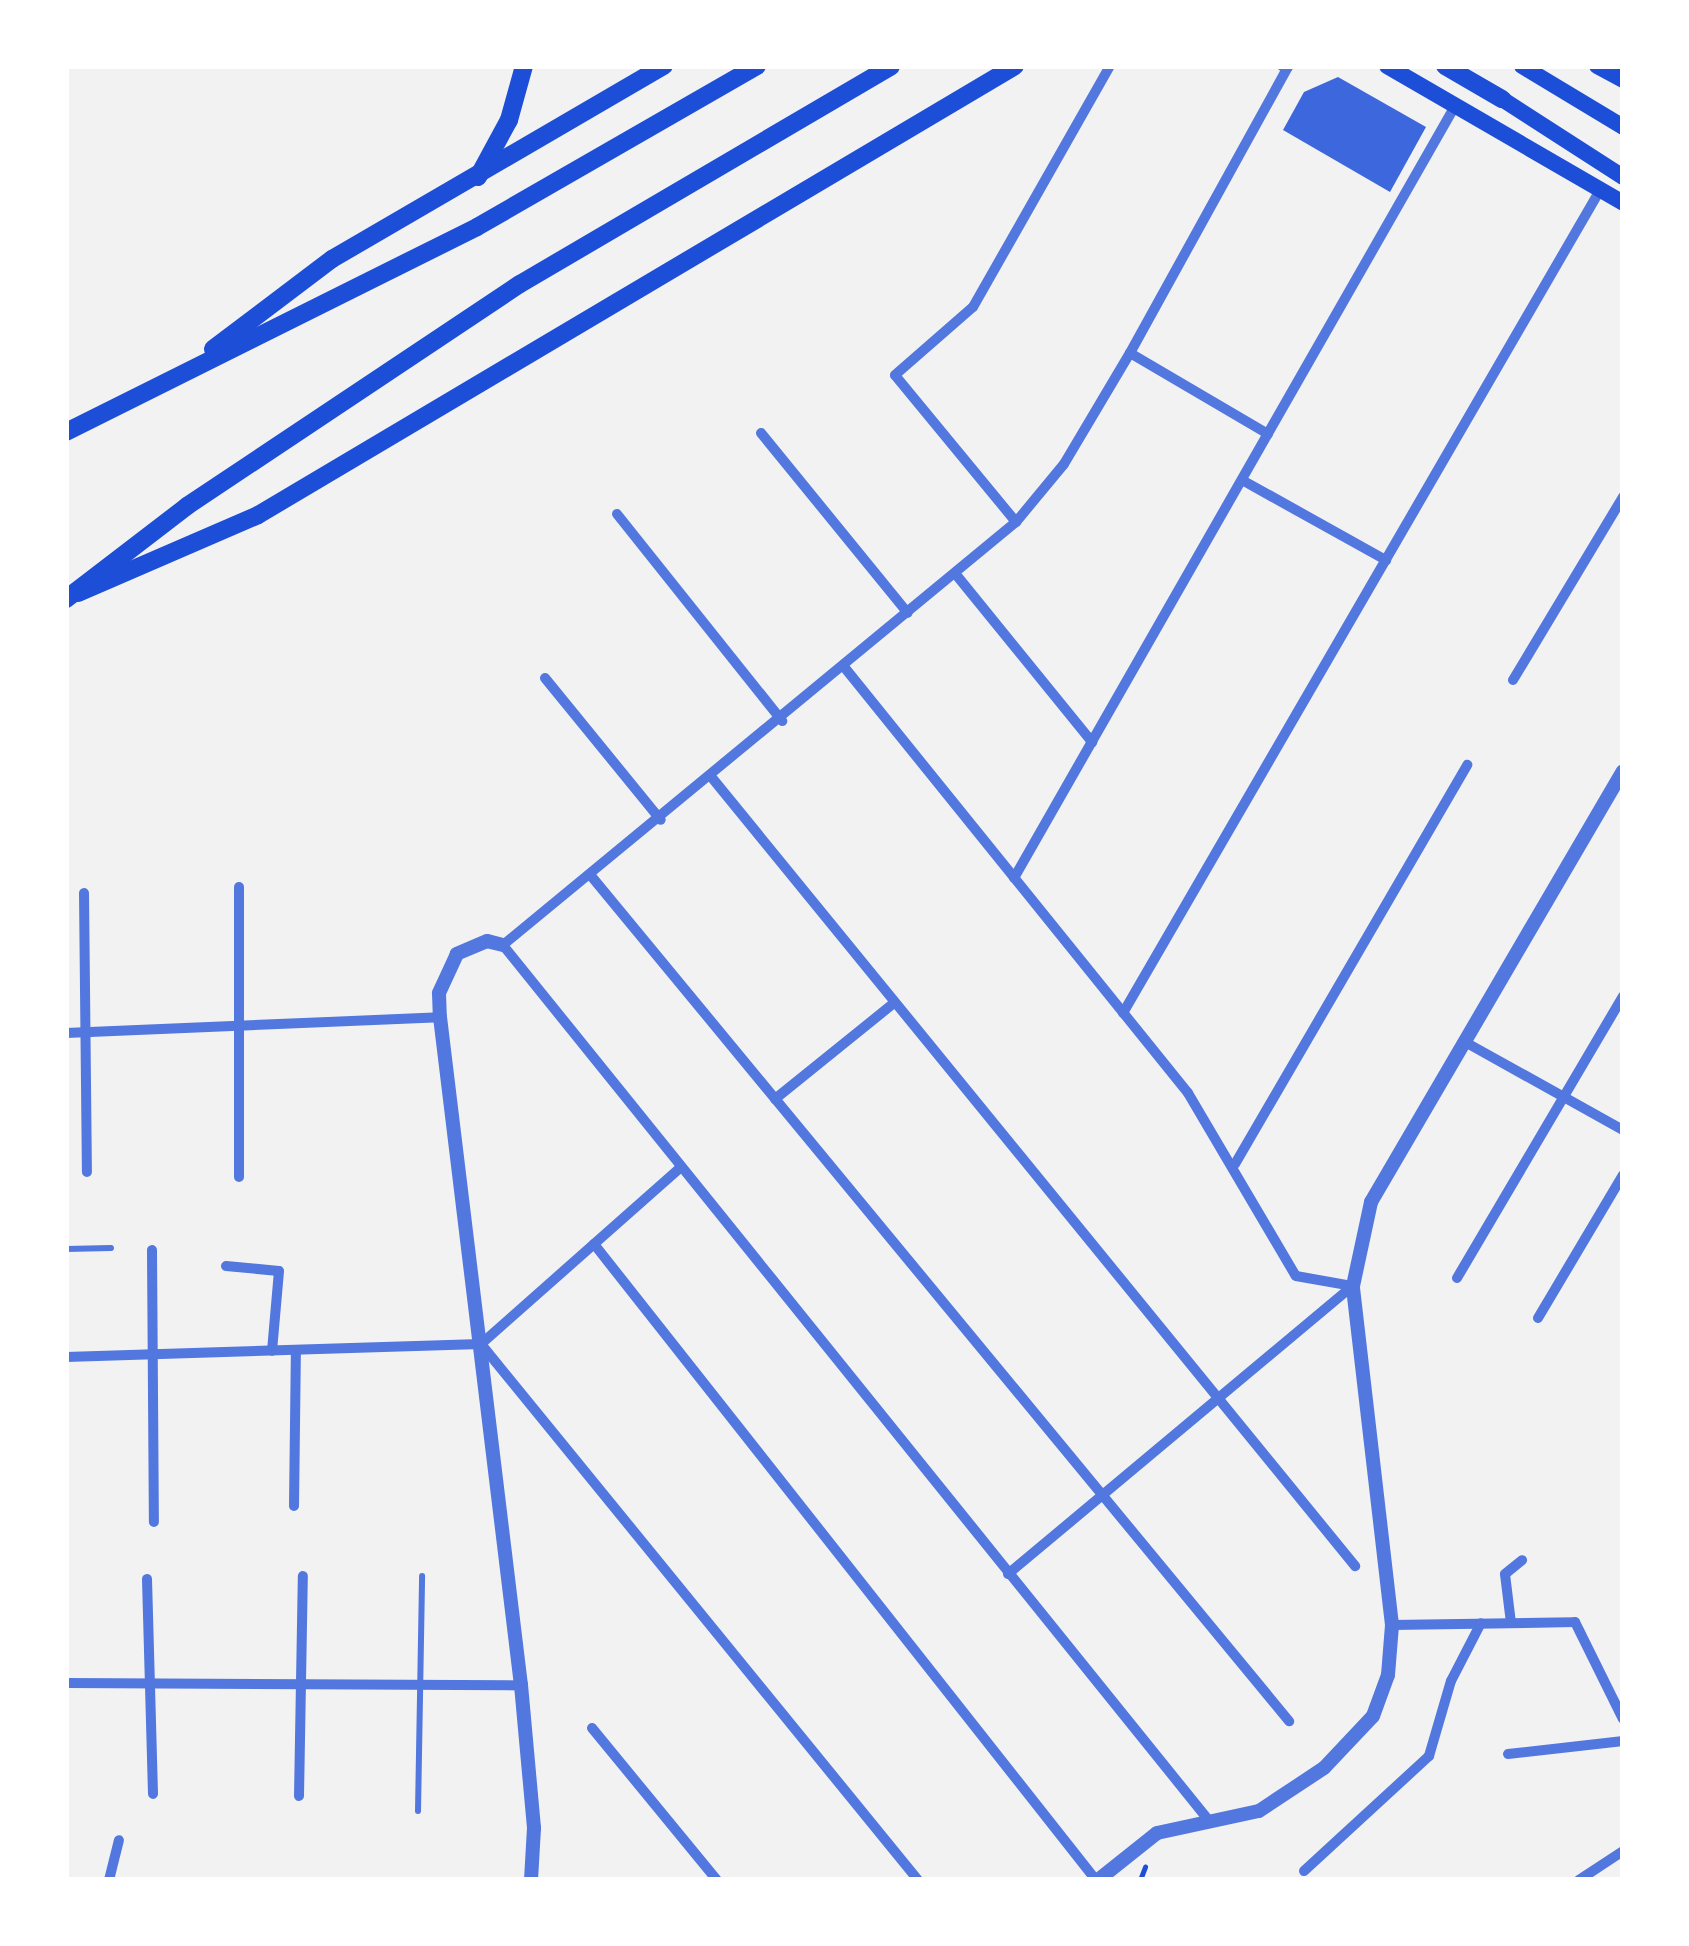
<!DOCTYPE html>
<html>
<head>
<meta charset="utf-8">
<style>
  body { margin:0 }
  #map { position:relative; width:1689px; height:1946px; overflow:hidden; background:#f2f2f2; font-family:Rubik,sans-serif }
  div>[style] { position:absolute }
  .building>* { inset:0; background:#3d67dc }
  .path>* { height:4.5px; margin:-2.25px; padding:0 2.25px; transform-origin:2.25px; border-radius:2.25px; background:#1d4ed8 }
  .service>* { height:6px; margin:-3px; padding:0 3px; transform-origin:3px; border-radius:3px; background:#5277de }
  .minor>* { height:10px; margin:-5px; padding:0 5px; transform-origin:5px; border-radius:5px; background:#5277de }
  .tertiary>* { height:14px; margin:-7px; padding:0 7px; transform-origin:7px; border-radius:7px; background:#5277de }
  .primary>* { height:16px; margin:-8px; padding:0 8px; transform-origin:8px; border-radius:8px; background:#1d4ed8 }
  .trunk>* { height:18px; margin:-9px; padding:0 9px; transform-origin:9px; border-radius:9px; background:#1d4ed8 }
  span { translate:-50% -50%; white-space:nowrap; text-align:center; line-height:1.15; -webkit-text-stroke:9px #fff; paint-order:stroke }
  .frame { position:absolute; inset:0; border:69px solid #fff; pointer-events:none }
</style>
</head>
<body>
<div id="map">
  <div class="building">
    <div style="clip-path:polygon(1338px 77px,1426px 127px,1390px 192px,1283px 130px,1304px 92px)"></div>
  </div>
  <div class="path">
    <div style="left:1140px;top:1880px;width:14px;rotate:-69deg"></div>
  </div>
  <div class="service">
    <div style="left:66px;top:1249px;width:45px;rotate:-1.3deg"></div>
    <div style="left:418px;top:1811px;width:235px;rotate:-89deg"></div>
  </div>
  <div class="minor">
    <div style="left:1130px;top:353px;width:160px;rotate:30.4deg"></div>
    <div style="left:761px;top:433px;width:232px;rotate:50.8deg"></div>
    <div style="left:1242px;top:480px;width:165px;rotate:29.1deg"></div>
    <div style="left:617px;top:514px;width:265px;rotate:51.4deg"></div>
    <div style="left:1016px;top:522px;width:190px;rotate:-129.5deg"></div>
    <div style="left:895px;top:375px;width:103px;rotate:-41.1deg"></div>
    <div style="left:973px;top:307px;width:277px;rotate:-60.4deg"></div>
    <div style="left:958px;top:577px;width:213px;rotate:50.9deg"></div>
    <div style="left:845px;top:668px;width:546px;rotate:51.09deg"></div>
    <div style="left:1188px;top:1093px;width:212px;rotate:59.5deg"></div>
    <div style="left:1296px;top:1276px;width:58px;rotate:10deg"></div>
    <div style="left:545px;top:678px;width:183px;rotate:50.8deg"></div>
    <div style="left:1513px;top:680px;width:214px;rotate:-59deg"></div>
    <div style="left:713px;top:779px;width:1016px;rotate:50.79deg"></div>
    <div style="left:592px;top:877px;width:1095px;rotate:50.45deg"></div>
    <div style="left:1014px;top:878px;width:889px;rotate:-60.26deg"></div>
    <div style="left:84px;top:893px;width:279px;rotate:89.4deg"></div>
    <div style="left:1123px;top:1013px;width:949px;rotate:-59.9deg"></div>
    <div style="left:66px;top:1033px;width:374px;rotate:-2.4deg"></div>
    <div style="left:1465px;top:1042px;width:181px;rotate:29.1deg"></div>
    <div style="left:775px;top:1099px;width:153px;rotate:-38.9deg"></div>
    <div style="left:1235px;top:1164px;width:462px;rotate:-59.8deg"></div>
    <div style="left:239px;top:1177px;width:290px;rotate:-90deg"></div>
    <div style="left:594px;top:1244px;width:810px;rotate:51.72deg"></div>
    <div style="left:152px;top:1250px;width:272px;rotate:89.6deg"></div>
    <div style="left:226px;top:1266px;width:53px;rotate:5.4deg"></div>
    <div style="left:279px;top:1271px;width:80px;rotate:95deg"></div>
    <div style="left:1457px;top:1278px;width:327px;rotate:-59.5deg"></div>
    <div style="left:1538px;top:1318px;width:166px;rotate:-59.3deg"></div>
    <div style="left:481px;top:1344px;width:692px;rotate:50.81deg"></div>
    <div style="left:481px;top:1344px;width:266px;rotate:-41.5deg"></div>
    <div style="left:66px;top:1357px;width:415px;rotate:-1.8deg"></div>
    <div style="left:294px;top:1506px;width:156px;rotate:-89.3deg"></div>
    <div style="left:1008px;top:1574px;width:449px;rotate:-39.9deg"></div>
    <div style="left:147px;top:1579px;width:215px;rotate:88.4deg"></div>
    <div style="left:1511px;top:1623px;width:49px;rotate:-97deg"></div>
    <div style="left:1505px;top:1574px;width:22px;rotate:-39deg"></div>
    <div style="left:1392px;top:1625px;width:183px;rotate:-0.9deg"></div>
    <div style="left:1575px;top:1622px;width:108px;rotate:63.7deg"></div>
    <div style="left:66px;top:1683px;width:455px;rotate:0.3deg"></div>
    <div style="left:592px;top:1728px;width:197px;rotate:50.6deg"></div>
    <div style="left:1508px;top:1754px;width:116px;rotate:-6.4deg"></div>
    <div style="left:299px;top:1796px;width:220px;rotate:-89deg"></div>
    <div style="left:1206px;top:1817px;width:1120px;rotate:-128.88deg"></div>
    <div style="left:503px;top:945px;width:665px;rotate:-39.51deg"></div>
    <div style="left:1016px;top:522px;width:75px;rotate:-50.4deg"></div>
    <div style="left:1064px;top:464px;width:129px;rotate:-59.3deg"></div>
    <div style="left:1130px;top:353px;width:327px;rotate:-61.1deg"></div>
    <div style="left:1288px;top:67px;width:6px;rotate:-171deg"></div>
    <div style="left:1304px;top:1871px;width:170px;rotate:-42.6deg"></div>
    <div style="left:1429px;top:1756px;width:78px;rotate:-73.7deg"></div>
    <div style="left:1451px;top:1681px;width:65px;rotate:-62.7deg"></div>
    <div style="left:109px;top:1880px;width:41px;rotate:-76deg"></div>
    <div style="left:1579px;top:1880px;width:53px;rotate:-33.4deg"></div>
  </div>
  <div class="tertiary">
    <div style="left:503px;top:945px;width:16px;rotate:-166deg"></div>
    <div style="left:487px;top:941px;width:33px;rotate:157deg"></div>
    <div style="left:457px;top:954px;width:43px;rotate:114.8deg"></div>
    <div style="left:439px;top:993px;width:24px;rotate:88deg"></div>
    <div style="left:440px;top:1017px;width:673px;rotate:83.09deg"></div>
    <div style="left:521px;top:1685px;width:144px;rotate:84.8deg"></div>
    <div style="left:534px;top:1828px;width:52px;rotate:93.3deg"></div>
    <div style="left:1098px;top:1880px;width:75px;rotate:-38.5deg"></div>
    <div style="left:1157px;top:1833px;width:104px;rotate:-12.2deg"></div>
    <div style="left:1259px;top:1811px;width:78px;rotate:-33.5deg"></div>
    <div style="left:1324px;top:1768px;width:71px;rotate:-46.7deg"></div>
    <div style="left:1373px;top:1716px;width:44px;rotate:-69.9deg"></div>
    <div style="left:1388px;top:1675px;width:50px;rotate:-85.4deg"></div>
    <div style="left:1392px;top:1625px;width:341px;rotate:-96.6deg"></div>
    <div style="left:1353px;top:1286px;width:86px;rotate:-77.9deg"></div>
    <div style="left:1371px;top:1202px;width:499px;rotate:-59.7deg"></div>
  </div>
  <div class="primary">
    <div style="left:1387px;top:66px;width:273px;rotate:30.1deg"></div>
    <div style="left:1522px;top:66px;width:118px;rotate:31.1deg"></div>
    <div style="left:1597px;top:66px;width:30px;rotate:28deg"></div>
    <div style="left:1502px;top:99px;width:144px;rotate:32.8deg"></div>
  </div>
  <div class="trunk">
    <div style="left:1445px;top:66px;width:66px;rotate:30.1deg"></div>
    <div style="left:478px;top:177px;width:65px;rotate:-61.5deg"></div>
    <div style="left:509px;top:120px;width:56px;rotate:-74.5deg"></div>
    <div style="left:213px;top:349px;width:149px;rotate:-37.1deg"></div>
    <div style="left:332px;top:259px;width:384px;rotate:-30.2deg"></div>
    <div style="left:66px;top:432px;width:459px;rotate:-26.5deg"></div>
    <div style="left:477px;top:227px;width:323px;rotate:-29.9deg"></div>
    <div style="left:78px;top:593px;width:196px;rotate:-23.4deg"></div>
    <div style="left:258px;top:515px;width:880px;rotate:-30.67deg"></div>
    <div style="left:66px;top:599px;width:153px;rotate:-37.5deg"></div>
    <div style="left:187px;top:506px;width:400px;rotate:-33.7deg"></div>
    <div style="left:520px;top:284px;width:430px;rotate:-30.4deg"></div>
  </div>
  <div class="frame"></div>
</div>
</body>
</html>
